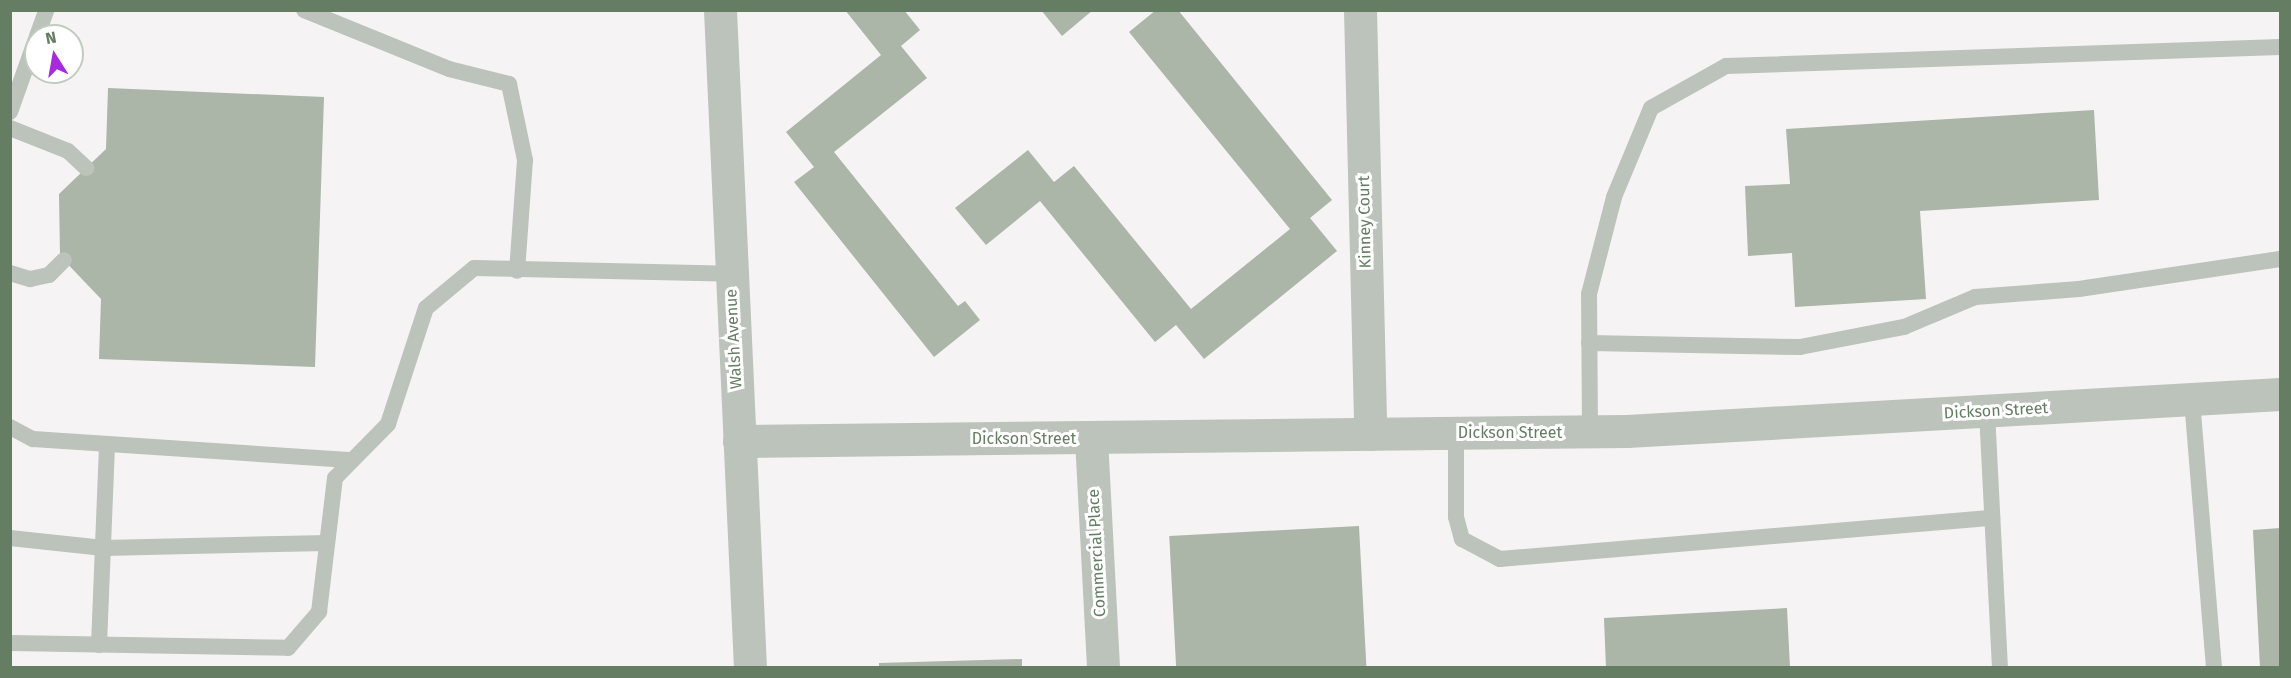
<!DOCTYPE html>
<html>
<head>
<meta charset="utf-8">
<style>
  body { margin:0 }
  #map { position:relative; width:2291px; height:678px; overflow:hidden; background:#f6f3f5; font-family:"Fira Sans",sans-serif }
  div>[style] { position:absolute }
  .building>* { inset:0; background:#abb5a8; transform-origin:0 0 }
  .service>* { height:16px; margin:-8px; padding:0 8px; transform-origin:8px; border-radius:8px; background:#bcc3bb }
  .minor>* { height:33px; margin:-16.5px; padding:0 16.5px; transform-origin:16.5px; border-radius:16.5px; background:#bcc3bb }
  span { translate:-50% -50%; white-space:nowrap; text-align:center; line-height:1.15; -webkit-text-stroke:6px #fff; paint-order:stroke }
  .street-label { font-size:16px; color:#657d62 }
  .frame { position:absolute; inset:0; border:12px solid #657d62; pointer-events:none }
  .north { position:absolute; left:24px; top:24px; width:60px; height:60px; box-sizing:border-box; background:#fff; border:2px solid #c1cbc0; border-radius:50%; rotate:349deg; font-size:16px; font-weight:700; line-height:24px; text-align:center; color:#657d62 }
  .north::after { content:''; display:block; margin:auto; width:21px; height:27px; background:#a72bde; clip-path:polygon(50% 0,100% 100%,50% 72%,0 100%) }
</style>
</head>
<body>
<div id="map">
  <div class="building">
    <div style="clip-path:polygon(845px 10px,904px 10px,920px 30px,901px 46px,927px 78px,834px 152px,958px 306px,965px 301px,980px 320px,934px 357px,794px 182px,814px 167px,786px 132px,881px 55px)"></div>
    <div style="clip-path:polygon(1041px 10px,1093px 10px,1062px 36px)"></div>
    <div style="clip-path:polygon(1156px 10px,1178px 10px,1332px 200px,1310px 218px,1337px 251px,1204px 359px,1176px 325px,1155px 342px,1040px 201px,986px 245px,955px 208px,1028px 150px,1054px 182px,1074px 166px,1191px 309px,1290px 229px,1129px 32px)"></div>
    <div style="clip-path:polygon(108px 88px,324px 97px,315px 367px,99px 359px,101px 299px,60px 256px,59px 194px,106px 149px)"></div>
    <div style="clip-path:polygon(2094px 110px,2099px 200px,1920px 211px,1926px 299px,1795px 307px,1792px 253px,1748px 256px,1745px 186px,1790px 184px,1786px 129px)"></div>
    <div style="left:1359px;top:526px;width:142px;height:190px;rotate:87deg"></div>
    <div style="clip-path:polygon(2280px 528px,2280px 668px,2260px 668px,2253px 530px)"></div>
    <div style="clip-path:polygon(1787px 608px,1790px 668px,1606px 668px,1604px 618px)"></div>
    <div style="clip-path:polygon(1022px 659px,1022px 668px,879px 668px,879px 663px)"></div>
  </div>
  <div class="service">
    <div style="left:304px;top:10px;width:157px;rotate:22.1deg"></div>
    <div style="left:449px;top:69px;width:62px;rotate:14deg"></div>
    <div style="left:509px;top:84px;width:78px;rotate:78.1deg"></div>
    <div style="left:525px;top:160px;width:111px;rotate:94.1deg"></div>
    <div style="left:37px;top:36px;width:27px;rotate:-70deg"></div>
    <div style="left:10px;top:112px;width:77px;rotate:-70.4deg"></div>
    <div style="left:10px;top:128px;width:62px;rotate:21.6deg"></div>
    <div style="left:68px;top:151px;width:25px;rotate:43deg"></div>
    <div style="left:10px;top:273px;width:21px;rotate:17deg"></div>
    <div style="left:30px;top:279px;width:19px;rotate:-12deg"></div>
    <div style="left:49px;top:275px;width:21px;rotate:-45deg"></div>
    <div style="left:1589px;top:343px;width:211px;rotate:1.1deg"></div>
    <div style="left:1800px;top:347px;width:106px;rotate:-10.9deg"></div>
    <div style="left:1904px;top:327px;width:77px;rotate:-22.9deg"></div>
    <div style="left:1975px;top:297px;width:104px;rotate:-4.4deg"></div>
    <div style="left:2079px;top:289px;width:203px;rotate:-8.5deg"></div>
    <div style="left:2192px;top:400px;width:269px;rotate:85.3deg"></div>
    <div style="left:1987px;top:412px;width:256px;rotate:87.1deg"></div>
    <div style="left:10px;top:427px;width:26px;rotate:28deg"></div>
    <div style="left:33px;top:439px;width:320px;rotate:3.8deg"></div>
    <div style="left:1590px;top:432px;width:138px;rotate:-90.4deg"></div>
    <div style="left:1589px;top:294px;width:100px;rotate:-75.5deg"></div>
    <div style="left:1614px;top:197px;width:96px;rotate:-67.4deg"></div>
    <div style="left:1651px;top:108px;width:86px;rotate:-29.2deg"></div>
    <div style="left:1726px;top:66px;width:554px;rotate:-1.96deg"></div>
    <div style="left:1456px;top:433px;width:84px;rotate:90deg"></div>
    <div style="left:1456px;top:517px;width:23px;rotate:75deg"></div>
    <div style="left:1462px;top:539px;width:43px;rotate:27.8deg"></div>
    <div style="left:1500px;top:559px;width:494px;rotate:-4.8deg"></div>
    <div style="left:10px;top:538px;width:94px;rotate:6.1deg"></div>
    <div style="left:103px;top:548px;width:224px;rotate:-1.3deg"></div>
    <div style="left:10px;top:643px;width:278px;rotate:1deg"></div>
    <div style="left:288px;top:648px;width:48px;rotate:-49.3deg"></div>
    <div style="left:319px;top:612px;width:135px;rotate:-83.2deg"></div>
    <div style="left:335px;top:478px;width:76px;rotate:-45.5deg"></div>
    <div style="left:388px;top:424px;width:122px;rotate:-71.9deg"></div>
    <div style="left:426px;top:308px;width:62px;rotate:-39.8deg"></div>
    <div style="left:474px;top:268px;width:257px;rotate:1.3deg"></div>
    <div style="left:99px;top:645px;width:201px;rotate:-87.7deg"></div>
  </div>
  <div class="minor">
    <div style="left:720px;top:10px;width:659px;rotate:87.39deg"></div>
    <div style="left:1360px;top:10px;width:424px;rotate:88.6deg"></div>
    <div style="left:1091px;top:438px;width:230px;rotate:87deg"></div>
    <div style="left:739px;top:441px;width:888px;rotate:-0.65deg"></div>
    <div style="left:1627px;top:431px;width:654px;rotate:-3.24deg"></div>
  </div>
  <div class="street-label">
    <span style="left:1365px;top:222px;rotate:-91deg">Kinney Court</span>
    <span style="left:734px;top:339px;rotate:-93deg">Walsh Avenue</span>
    <span style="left:1996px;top:411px;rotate:-3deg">Dickson Street</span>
    <span style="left:1510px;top:433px">Dickson Street</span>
    <span style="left:1024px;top:439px">Dickson Street</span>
    <span style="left:1097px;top:553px;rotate:-93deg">Commercial Place</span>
  </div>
  <div class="frame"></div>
  <div class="north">N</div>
</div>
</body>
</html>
